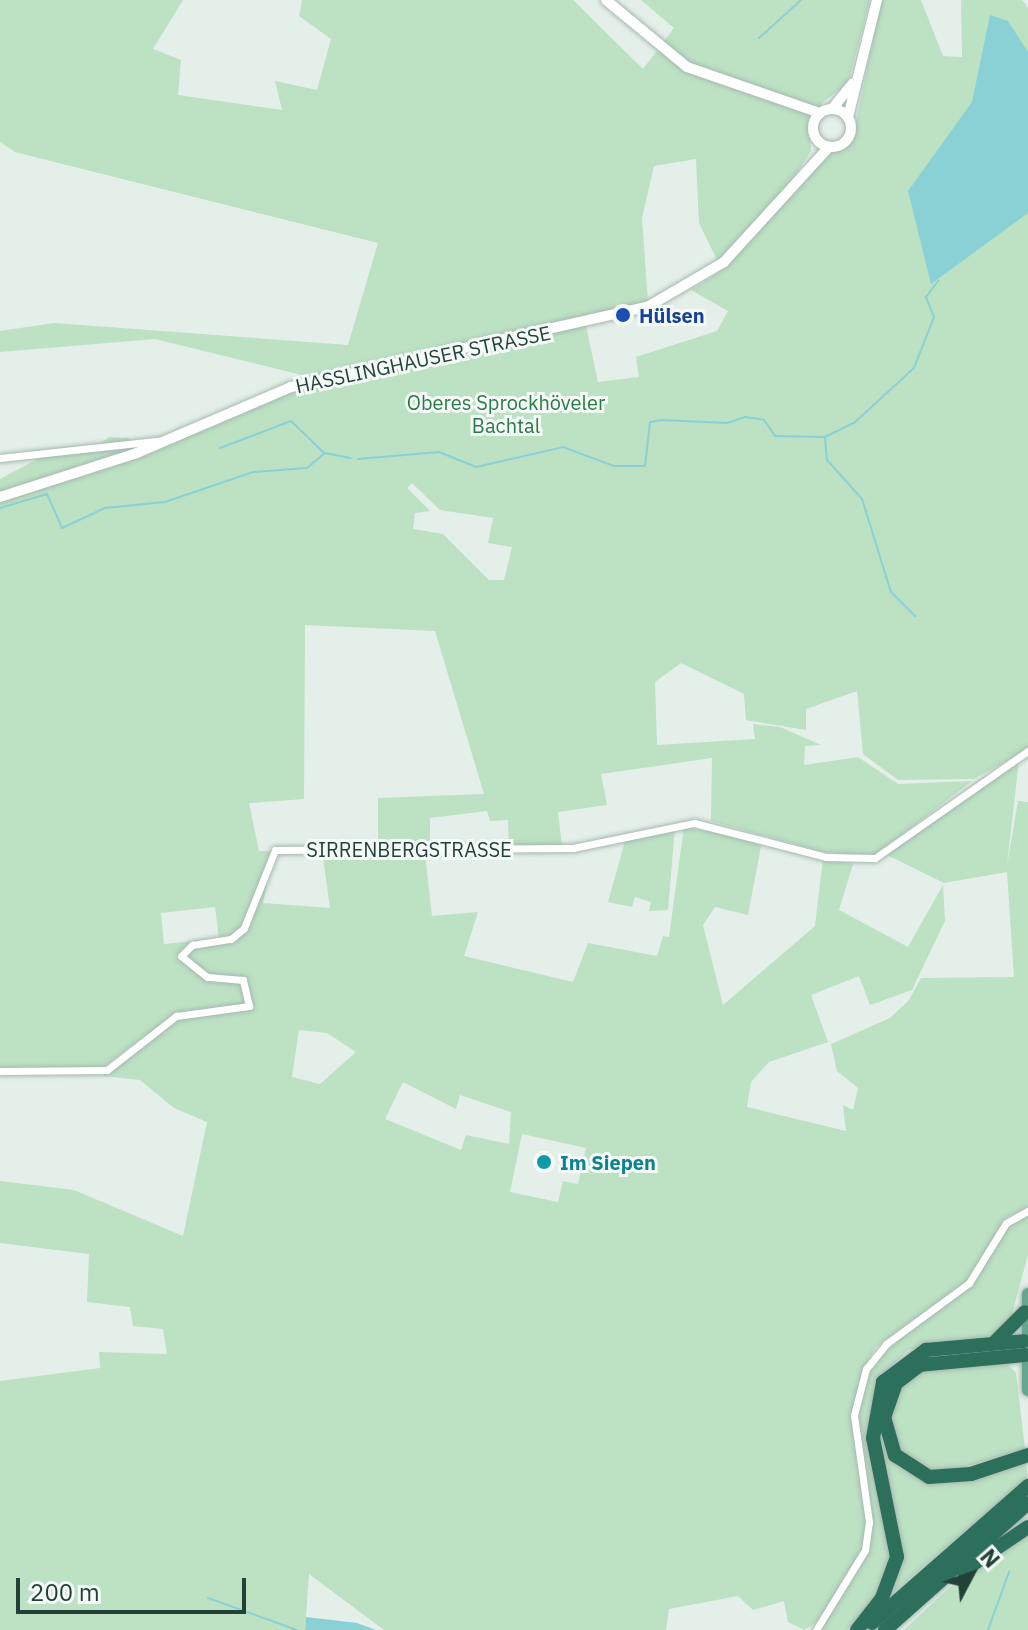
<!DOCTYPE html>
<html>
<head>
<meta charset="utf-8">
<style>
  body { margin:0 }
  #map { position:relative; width:1028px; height:1630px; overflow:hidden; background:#e4efe9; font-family:"IBM Plex Sans",sans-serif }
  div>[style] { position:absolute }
  .green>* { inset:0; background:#bce1c3 }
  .water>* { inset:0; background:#8ad1d6 }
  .stream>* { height:2px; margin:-1px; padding:0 1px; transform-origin:1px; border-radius:1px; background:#8ad1d6 }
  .roads { filter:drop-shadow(0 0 2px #a6b8b0) drop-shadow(0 0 2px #a6b8b0) }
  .minor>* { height:7px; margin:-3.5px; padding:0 3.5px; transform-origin:3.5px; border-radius:3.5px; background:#fff }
  .secondary>* { height:10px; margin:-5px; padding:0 5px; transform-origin:5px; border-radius:5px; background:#fff }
  .secondary>.ring { margin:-5px; padding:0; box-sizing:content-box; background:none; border:10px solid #fff; border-radius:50% }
  .primary>* { height:12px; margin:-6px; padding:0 6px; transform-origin:6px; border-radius:6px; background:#66a691 }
  .motorway>* { height:14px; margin:-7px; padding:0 7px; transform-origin:7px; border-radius:7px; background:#2c705c }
  .dots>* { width:22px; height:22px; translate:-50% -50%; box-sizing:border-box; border:4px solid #f5faf8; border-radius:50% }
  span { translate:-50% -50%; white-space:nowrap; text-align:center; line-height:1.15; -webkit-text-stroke:6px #f5faf8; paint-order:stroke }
  .transit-label { font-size:20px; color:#164399; font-weight:700 }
  .left { translate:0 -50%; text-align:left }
  .street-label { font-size:20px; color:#224237 }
  .park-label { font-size:20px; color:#2a7b43 }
  .culture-label { font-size:20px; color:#0d838f; font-weight:700 }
  .north { position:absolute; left:932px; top:1534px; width:80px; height:80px; -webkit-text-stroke:6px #f5faf8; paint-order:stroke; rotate:49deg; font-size:22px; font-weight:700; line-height:32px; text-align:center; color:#224237 }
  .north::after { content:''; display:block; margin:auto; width:28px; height:36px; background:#224237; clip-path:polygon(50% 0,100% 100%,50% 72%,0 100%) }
  .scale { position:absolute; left:16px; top:1578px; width:230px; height:36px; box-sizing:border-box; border:4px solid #224237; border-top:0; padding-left:10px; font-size:24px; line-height:28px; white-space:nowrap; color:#224237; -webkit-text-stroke:6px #f5faf8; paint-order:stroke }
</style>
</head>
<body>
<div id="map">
  <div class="green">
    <div style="clip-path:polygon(evenodd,0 0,183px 0,153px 49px,181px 60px,178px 95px,282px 110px,275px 81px,317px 90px,331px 39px,299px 16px,302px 0,573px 0,643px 69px,674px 28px,641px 0,870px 0,848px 83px,822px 103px,809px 128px,811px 151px,782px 195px,718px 262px,699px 223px,696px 159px,654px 166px,642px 218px,648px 302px,585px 321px,598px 382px,639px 377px,636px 357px,717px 331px,728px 311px,691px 290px,727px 267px,825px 154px,852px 142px,881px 0,921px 0,943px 56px,962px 57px,961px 0,1022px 0,1028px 8px,1028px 749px,974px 779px,898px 780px,863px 754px,857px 691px,806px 709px,806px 730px,746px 720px,744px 694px,681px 663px,655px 682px,657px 745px,755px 739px,753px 724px,780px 727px,821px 745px,805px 746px,804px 765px,858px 757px,898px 784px,972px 781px,874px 856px,823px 852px,711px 821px,712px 758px,601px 774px,607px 805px,558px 812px,562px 846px,509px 846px,508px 820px,490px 821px,487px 811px,430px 818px,430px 845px,378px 846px,378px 798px,484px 794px,435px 631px,305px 625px,304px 799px,249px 803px,259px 851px,274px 851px,263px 903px,330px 908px,322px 851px,425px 854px,432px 916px,478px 912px,464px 956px,573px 982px,588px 943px,657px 956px,663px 936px,669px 937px,684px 827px,762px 841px,748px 915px,715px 907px,703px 925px,723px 1005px,815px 926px,823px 858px,853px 864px,839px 910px,908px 947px,943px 885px,945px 921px,912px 990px,870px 1005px,859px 976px,811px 995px,828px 1042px,769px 1062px,751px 1082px,747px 1107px,846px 1131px,843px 1105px,853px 1110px,858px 1088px,837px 1071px,831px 1044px,890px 1018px,909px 1000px,921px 978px,1014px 977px,1007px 872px,944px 883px,887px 855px,977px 783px,1019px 760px,1007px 865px,1018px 801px,1028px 802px,1028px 1207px,1007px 1217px,967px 1281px,876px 1347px,861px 1374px,852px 1431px,866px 1376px,883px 1350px,970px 1285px,1009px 1224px,1028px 1213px,1028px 1255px,1010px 1321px,992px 1336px,908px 1350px,875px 1383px,868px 1429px,893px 1551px,875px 1598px,847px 1630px,820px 1630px,822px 1619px,804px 1630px,788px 1622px,784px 1601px,753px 1610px,738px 1596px,669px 1609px,666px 1630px,384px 1630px,309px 1574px,305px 1630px,0 1630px,0 1381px,100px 1368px,99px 1352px,167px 1354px,163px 1329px,133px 1326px,130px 1307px,87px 1302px,89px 1254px,0 1243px,0 1181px,74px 1190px,183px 1236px,207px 1122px,174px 1108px,140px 1080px,103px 1076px,148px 1033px,101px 1069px,0 1068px,0 479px,43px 456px,90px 452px,109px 437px,129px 438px,136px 455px,316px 382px,531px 339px,554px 327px,314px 378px,155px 339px,0 352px,0 331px,54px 323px,348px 345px,378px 243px,15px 152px,0 142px,0 0,412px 483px,440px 510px,493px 518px,488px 543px,512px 547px,504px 580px,489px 580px,443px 534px,413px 529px,415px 513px,430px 511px,407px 488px,412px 483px,0 0,215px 907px,219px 938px,164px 944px,161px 913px,215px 907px,0 0,299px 1030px,327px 1033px,356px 1052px,320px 1084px,292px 1077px,299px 1030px,0 0,403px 1082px,456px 1109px,460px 1095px,511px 1112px,509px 1144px,466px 1135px,461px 1150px,385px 1119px,403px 1082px,0 0,522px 1134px,586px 1148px,578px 1184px,563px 1181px,558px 1202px,510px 1192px,522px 1134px)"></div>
    <div style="clip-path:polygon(675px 827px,668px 910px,649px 911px,651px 902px,635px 897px,632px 907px,608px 902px,625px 841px)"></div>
    <div style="clip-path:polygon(955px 1347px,1010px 1347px,932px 1355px,904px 1368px,880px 1405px,886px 1447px,907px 1470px,930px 1479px,959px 1479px,1025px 1459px,1028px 1477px,884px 1600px,901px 1548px,876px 1436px,878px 1398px,905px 1363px)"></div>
    <div style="clip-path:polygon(1005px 1361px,1016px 1373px,1025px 1449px,951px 1471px,932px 1470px,901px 1452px,889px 1422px,893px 1397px,916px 1371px)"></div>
    <div style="clip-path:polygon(1028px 1534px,1028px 1630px,904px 1630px,951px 1586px)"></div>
  </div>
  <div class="water">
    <div style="clip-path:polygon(990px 15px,1008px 21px,1028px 52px,1028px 213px,931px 284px,908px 191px,972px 102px)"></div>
    <div style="clip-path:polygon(306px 1617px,357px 1623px,376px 1630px,305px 1630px)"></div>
  </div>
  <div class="stream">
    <div style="left:759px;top:38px;width:57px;rotate:-42.1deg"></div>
    <div style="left:825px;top:438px;width:22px;rotate:85deg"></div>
    <div style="left:827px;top:460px;width:52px;rotate:48.1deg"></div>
    <div style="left:862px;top:499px;width:97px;rotate:72.7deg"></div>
    <div style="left:891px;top:592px;width:34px;rotate:45deg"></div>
    <div style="left:220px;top:448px;width:76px;rotate:-20.8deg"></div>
    <div style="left:291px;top:421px;width:46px;rotate:44.1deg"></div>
    <div style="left:358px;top:459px;width:81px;rotate:-4.9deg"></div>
    <div style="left:439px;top:452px;width:40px;rotate:22deg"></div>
    <div style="left:476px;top:467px;width:89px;rotate:-12.9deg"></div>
    <div style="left:563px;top:447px;width:54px;rotate:20.4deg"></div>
    <div style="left:614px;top:466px;width:31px"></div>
    <div style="left:645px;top:466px;width:44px;rotate:-83.5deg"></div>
    <div style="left:650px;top:422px;width:11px;rotate:-10deg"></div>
    <div style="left:661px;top:420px;width:66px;rotate:2.6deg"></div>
    <div style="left:727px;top:423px;width:20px;rotate:-18deg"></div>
    <div style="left:746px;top:417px;width:18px;rotate:9deg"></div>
    <div style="left:764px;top:420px;width:19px;rotate:55deg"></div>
    <div style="left:775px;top:436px;width:50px;rotate:1.1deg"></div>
    <div style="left:825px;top:437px;width:32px;rotate:-26deg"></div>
    <div style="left:854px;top:423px;width:81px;rotate:-42.5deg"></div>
    <div style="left:914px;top:368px;width:55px;rotate:-68.6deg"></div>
    <div style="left:934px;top:317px;width:22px;rotate:-112deg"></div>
    <div style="left:926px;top:297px;width:21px;rotate:-53deg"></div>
    <div style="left:0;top:508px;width:49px;rotate:-16.6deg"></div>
    <div style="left:47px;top:494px;width:37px;rotate:66deg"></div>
    <div style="left:62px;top:528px;width:47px;rotate:-24.9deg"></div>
    <div style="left:105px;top:508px;width:60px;rotate:-5.7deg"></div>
    <div style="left:165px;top:502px;width:93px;rotate:-18.8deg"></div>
    <div style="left:253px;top:472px;width:54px;rotate:-4.2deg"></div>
    <div style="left:307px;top:468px;width:23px;rotate:-40deg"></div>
    <div style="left:325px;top:453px;width:26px;rotate:11deg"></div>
    <div style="left:208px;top:1598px;width:95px;rotate:19.8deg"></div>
    <div style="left:988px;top:1630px;width:62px;rotate:-70.1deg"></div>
  </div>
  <div class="roads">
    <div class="minor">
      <div style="left:0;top:458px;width:166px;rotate:-6.2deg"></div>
      <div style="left:0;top:1071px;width:107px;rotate:-0.5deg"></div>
      <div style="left:107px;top:1070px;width:88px;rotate:-38deg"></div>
      <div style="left:176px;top:1016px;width:74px;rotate:-7.8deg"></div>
      <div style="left:249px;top:1006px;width:27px;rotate:-103deg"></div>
      <div style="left:243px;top:980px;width:36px;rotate:-175deg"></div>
      <div style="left:207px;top:977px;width:33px;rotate:-141deg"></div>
      <div style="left:181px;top:956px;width:16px;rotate:-45deg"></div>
      <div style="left:192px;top:945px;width:39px;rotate:-9deg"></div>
      <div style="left:231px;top:939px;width:17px;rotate:-40deg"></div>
      <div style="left:244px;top:928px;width:84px;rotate:-68.3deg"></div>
      <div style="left:275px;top:850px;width:298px;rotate:-0.4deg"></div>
      <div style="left:573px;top:848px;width:124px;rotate:-11.7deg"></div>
      <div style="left:694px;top:823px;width:136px;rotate:14.4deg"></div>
      <div style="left:826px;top:857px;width:49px;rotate:1.2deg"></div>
      <div style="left:875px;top:858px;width:187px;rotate:-35deg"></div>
      <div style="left:816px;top:1630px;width:94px;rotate:-58.5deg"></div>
      <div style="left:865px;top:1550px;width:28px;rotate:-82deg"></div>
      <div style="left:869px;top:1522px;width:108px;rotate:-98deg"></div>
      <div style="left:854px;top:1415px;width:48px;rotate:-75.4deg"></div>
      <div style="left:866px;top:1369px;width:32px;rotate:-51deg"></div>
      <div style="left:886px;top:1344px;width:103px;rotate:-36.3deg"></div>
      <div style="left:969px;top:1283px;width:70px;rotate:-58.3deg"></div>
      <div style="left:1006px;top:1223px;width:25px;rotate:-29deg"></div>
    </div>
    <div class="secondary">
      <div style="left:606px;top:0;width:105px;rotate:39.6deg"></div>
      <div style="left:687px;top:67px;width:141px;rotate:19.1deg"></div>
      <div class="ring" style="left:813px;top:109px;width:28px;height:28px"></div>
      <div style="left:832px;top:109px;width:33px;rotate:-51deg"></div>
      <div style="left:848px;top:117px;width:121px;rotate:-76.1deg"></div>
      <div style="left:0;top:497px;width:144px;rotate:-17.8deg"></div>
      <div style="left:137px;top:453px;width:168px;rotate:-23.2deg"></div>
      <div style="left:291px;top:387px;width:367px;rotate:-12.7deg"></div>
      <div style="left:649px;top:306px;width:87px;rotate:-30.4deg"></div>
      <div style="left:724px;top:262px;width:156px;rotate:-47.6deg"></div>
    </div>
    <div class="primary">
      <div style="left:1028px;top:1294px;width:96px;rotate:90deg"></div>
    </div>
    <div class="motorway">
      <div style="left:995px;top:1342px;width:42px;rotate:-45deg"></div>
      <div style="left:1025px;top:1355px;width:105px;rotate:174.6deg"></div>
      <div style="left:920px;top:1365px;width:30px;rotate:143deg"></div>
      <div style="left:896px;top:1383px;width:36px;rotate:109deg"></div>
      <div style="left:884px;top:1417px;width:40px;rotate:74deg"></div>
      <div style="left:895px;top:1455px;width:40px;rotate:32.9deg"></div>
      <div style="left:929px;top:1477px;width:42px;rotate:-4.1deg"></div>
      <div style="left:971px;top:1474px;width:60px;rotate:-18.4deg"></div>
      <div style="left:963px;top:1571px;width:78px;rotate:-34.1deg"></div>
      <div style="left:872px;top:1623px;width:208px;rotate:-41.3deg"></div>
      <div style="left:857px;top:1630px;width:41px;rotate:-52deg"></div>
      <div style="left:882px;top:1598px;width:44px;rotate:-69.9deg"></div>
      <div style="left:897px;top:1557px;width:121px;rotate:-101.4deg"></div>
      <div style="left:873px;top:1438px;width:57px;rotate:-79.9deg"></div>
      <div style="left:883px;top:1382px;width:54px;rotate:-36.7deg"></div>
      <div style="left:926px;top:1350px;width:98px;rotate:-5.2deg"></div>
      <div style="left:885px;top:1630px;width:191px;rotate:-41.6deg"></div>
    </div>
  </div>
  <div class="dots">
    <div style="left:623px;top:315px;background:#1a4fb4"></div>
    <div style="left:544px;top:1162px;background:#0f9aa8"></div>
  </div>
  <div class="transit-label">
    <span class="left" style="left:639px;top:315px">Hülsen</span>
  </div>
  <div class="street-label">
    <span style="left:423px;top:359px;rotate:-12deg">HASSLINGHAUSER STRASSE</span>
    <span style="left:409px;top:849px">SIRRENBERGSTRASSE</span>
  </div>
  <div class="park-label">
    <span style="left:506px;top:414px">Oberes Sprockhöveler<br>Bachtal</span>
  </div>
  <div class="culture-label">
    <span class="left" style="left:560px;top:1162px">Im Siepen</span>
  </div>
  <div class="north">N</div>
  <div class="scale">200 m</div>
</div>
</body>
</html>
